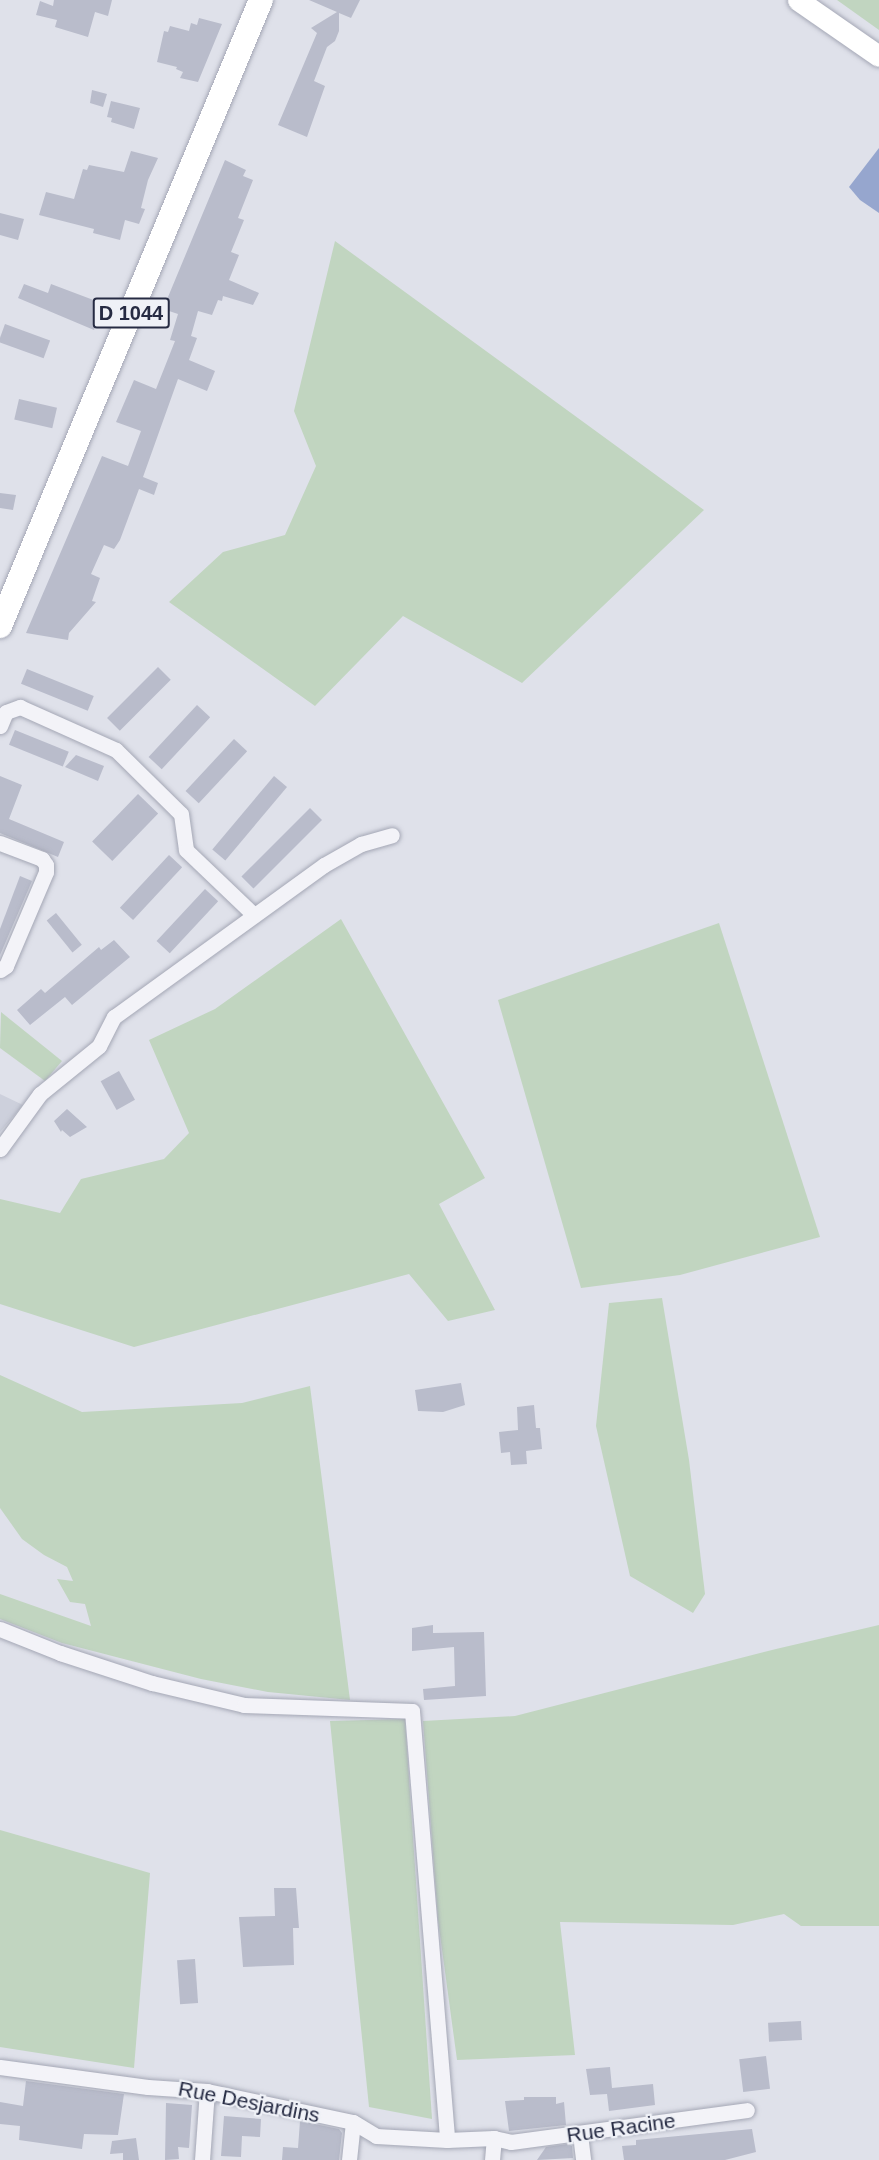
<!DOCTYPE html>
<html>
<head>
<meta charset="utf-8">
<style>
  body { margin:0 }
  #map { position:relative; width:879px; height:2160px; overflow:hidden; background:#dfe1ea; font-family:Helvetica,sans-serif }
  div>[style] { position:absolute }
  .built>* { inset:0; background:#cdd0dc }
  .green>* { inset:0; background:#c1d5c0 }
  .water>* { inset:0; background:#96a6ce }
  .building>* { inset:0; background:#b9bccb; transform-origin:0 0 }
  .roads { filter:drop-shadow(0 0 2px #a4a7b5) drop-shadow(0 0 2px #a4a7b5) }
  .street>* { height:15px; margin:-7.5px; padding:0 7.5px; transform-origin:7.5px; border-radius:7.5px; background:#f3f3f8 }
  .secondary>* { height:21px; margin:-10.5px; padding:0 10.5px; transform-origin:10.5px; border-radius:10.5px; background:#fff }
  .primary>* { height:24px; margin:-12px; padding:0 12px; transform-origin:12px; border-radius:12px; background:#fff }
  span { translate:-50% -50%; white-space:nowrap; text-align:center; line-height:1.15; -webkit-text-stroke:4.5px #eff1f7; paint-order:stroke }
  .shield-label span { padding:2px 4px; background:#eff1f7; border:2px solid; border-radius:4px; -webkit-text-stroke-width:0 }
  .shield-label { font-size:20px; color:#262b43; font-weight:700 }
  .street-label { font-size:21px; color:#262b43 }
</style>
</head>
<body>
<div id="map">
  <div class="built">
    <div style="clip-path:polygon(0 1094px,23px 1105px,0 1132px)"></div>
  </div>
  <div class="green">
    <div style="clip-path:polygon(837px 0,879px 0,879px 30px)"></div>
    <div style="clip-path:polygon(335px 241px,704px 510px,522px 683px,403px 616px,315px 706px,169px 602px,223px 552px,285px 535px,316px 466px,294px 411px)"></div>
    <div style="clip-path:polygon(341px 919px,485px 1178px,439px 1204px,495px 1310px,448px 1321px,409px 1274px,134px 1347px,0 1304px,0 1199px,60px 1213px,81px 1179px,164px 1159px,189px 1133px,149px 1040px,215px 1009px)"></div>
    <div style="clip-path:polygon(719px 923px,820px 1237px,680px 1275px,581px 1288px,498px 1000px)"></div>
    <div style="clip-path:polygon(1px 1012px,62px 1061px,45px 1081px,0 1048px)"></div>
    <div style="clip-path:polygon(662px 1298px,689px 1460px,705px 1594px,693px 1613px,630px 1576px,596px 1426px,609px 1303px)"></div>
    <div style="clip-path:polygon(0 1375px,82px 1412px,242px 1403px,310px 1386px,350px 1700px,268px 1692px,201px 1679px,62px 1643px,0 1619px,0 1594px,91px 1626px,85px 1604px,70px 1602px,57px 1579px,73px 1581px,67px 1567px,44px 1555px,22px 1539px,0 1508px)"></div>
    <div style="clip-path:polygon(879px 1625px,879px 1926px,801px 1926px,784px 1914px,733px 1925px,560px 1922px,575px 2055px,457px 2060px,438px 1920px,423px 1721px,515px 1716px,776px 1649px)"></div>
    <div style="clip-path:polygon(405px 1719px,432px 2119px,369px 2107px,330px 1721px)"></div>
    <div style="clip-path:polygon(0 1830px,150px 1873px,134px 2068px,0 2047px)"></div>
  </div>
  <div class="water">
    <div style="clip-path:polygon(879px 148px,879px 213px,860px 200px,849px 187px)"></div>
  </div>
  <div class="building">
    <div style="clip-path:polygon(54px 0,112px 0,108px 16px,95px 12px,88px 37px,55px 27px,57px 20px,36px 15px,40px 1px,53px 6px)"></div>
    <div style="clip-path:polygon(309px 0,360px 0,351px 18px,339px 13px,339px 31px,335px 41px,327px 47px,314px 81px,325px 86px,307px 137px,278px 125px,317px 33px,311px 28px,337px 12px)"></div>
    <div style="clip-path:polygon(199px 18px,222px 24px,198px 82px,180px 78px,183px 72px,176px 69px,177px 67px,157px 62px,164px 31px,168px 32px,170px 26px,189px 31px,191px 23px,197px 25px)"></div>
    <div style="clip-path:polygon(92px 90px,107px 94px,103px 107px,90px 103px)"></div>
    <div style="clip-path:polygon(111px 101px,140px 108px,134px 129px,111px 122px,112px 118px,107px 117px)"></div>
    <div style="clip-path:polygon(131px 151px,158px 158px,148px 180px,141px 208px,145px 209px,139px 224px,125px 220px,120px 240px,93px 233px,94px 229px,39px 215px,46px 192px,74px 199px,83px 169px,87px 170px,89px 165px,124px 172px)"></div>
    <div style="clip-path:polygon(225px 160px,246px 170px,243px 176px,253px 180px,238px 218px,244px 220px,231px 252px,239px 255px,229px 280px,259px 293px,253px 305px,223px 296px,222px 301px,218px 300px,212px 315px,198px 311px,191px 336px,197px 338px,189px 360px,215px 371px,207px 391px,178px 379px,143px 477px,158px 483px,154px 495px,139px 489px,120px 540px,114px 549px,104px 545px,91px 574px,100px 578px,92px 601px,96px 602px,69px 633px,68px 640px,26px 633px,102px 456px,128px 466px,141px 431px,116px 422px,134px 380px,156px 389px,175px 341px,170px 340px,178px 314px,163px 309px)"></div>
    <div style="clip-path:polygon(0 213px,24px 219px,18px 240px,0 235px)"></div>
    <div style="clip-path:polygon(24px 284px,48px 293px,51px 284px,104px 304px,94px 330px,18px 298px)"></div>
    <div style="left:5px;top:324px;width:48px;height:19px;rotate:20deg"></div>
    <div style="left:19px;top:399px;width:39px;height:21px;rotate:13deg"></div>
    <div style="clip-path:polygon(0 493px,16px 495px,13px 510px,0 508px)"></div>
    <div style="left:158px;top:667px;width:18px;height:72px;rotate:45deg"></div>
    <div style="left:27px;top:669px;width:72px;height:16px;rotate:22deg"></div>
    <div style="left:197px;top:705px;width:18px;height:71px;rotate:43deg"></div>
    <div style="left:15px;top:730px;width:58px;height:16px;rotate:22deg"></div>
    <div style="left:234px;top:739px;width:18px;height:71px;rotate:43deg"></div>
    <div style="clip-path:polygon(76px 755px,104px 766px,98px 781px,65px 767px)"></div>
    <div style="clip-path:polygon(0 776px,22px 785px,9px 819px,64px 842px,58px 857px,0 833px)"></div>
    <div style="left:274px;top:776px;width:17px;height:96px;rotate:40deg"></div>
    <div style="left:138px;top:794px;width:28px;height:66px;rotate:44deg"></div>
    <div style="left:310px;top:808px;width:17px;height:97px;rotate:45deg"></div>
    <div style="left:169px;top:855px;width:18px;height:72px;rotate:43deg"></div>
    <div style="clip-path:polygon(20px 876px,32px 881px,0 955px,0 929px)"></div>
    <div style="left:205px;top:889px;width:18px;height:71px;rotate:43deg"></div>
    <div style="left:56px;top:913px;width:41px;height:12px;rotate:51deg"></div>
    <div style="clip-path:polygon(114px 940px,130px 957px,72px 1005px,65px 997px,30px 1025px,17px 1010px,41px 989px,45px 993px,99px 947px,101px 950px)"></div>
    <div style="left:119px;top:1071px;width:33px;height:21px;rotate:61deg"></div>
    <div style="clip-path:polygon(67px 1109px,87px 1127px,70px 1137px,62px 1130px,61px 1132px,54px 1121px)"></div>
    <div style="clip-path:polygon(461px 1383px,465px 1405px,443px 1412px,418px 1411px,415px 1390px)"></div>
    <div style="clip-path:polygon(534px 1405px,536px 1428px,540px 1428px,542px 1449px,526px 1451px,527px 1464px,511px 1465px,510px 1452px,501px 1453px,499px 1432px,518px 1430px,517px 1407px)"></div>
    <div style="clip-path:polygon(433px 1625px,433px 1633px,484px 1632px,486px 1696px,424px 1700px,423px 1689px,455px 1686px,454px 1647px,412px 1651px,412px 1628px)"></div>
    <div style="clip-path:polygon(274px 1888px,296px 1888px,299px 1928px,293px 1928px,294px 1965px,243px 1967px,239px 1917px,275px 1916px)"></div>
    <div style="left:195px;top:1959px;width:44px;height:18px;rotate:86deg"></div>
    <div style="left:801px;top:2021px;width:19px;height:33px;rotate:87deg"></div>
    <div style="left:766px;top:2056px;width:33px;height:27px;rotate:83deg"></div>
    <div style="clip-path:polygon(610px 2067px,612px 2088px,653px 2084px,655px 2105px,609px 2111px,607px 2094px,590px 2095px,586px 2069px)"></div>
    <div style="clip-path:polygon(26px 2081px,124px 2094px,118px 2135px,84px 2134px,82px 2149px,19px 2140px,20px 2126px,0 2124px,0 2102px,23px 2106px)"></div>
    <div style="clip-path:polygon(524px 2097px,556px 2097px,556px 2104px,564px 2102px,566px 2125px,509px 2131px,505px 2101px,524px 2100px)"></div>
    <div style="clip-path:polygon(166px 2103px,192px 2105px,189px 2148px,178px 2147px,179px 2159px,165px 2160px)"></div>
    <div style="clip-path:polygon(224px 2116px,261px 2119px,260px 2137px,242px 2136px,241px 2157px,221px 2156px)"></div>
    <div style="clip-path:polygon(300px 2121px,339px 2129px,342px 2133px,339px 2160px,282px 2160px,283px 2147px,298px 2148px)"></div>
    <div style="clip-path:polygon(752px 2129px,756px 2152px,725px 2160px,624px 2160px,622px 2146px,636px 2145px,636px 2140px)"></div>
    <div style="clip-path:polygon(136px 2138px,139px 2160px,123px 2160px,123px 2153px,110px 2154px,112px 2141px)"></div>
    <div style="clip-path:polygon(568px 2144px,572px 2146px,573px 2158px,537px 2160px,546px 2147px)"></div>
  </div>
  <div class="roads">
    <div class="street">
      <div style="left:0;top:726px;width:15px;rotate:-67deg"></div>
      <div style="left:6px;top:712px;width:15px;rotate:-20deg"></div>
      <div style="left:20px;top:707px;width:105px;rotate:24.1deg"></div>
      <div style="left:116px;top:750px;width:91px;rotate:44.6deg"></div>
      <div style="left:181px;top:814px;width:36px;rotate:82deg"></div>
      <div style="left:186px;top:850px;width:94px;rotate:43.7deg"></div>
      <div style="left:0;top:843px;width:45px;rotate:20.9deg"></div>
      <div style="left:42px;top:859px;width:7px;rotate:56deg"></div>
      <div style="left:46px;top:865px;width:7px;rotate:90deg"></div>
      <div style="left:46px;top:872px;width:102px;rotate:113.1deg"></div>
      <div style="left:6px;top:966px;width:7px;rotate:146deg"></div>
      <div style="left:0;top:1149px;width:68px;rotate:-54deg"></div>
      <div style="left:40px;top:1094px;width:76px;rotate:-39.1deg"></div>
      <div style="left:99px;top:1046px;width:33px;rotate:-63deg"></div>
      <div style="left:114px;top:1017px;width:259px;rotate:-35.9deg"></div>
      <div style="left:324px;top:865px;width:43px;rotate:-29.6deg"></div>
      <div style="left:361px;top:844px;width:32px;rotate:-16deg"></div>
      <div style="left:0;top:1629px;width:65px;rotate:21.8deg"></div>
      <div style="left:60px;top:1653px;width:97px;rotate:18.1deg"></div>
      <div style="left:152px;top:1683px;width:95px;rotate:13.4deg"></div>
      <div style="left:244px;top:1705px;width:168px;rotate:2deg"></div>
      <div style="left:412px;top:1711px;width:430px;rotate:85.3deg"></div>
      <div style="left:0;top:2067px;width:149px;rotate:7.7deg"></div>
      <div style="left:148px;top:2087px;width:59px;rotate:3.9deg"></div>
      <div style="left:207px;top:2091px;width:149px;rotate:12deg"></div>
      <div style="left:353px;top:2122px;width:27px;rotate:31deg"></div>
      <div style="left:376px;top:2136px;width:71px;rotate:3.2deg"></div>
      <div style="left:447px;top:2140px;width:47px;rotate:-2.4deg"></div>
      <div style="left:494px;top:2138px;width:17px;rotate:13deg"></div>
      <div style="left:511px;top:2142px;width:238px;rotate:-7.7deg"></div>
      <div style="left:580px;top:2134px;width:26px;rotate:83deg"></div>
      <div style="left:202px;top:2160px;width:69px;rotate:-85.9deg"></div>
      <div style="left:349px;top:2160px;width:38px;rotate:-84deg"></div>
      <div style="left:492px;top:2160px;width:22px;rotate:-85deg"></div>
    </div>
    <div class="secondary">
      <div style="left:798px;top:0;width:98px;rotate:34.7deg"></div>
    </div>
    <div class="primary">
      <div style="left:0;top:626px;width:678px;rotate:-67.37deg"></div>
    </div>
  </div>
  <div class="shield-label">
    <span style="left:131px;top:313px">D 1044</span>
  </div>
  <div class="street-label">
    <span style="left:249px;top:2102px;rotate:11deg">Rue Desjardins</span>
    <span style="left:621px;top:2128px;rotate:-8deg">Rue Racine</span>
  </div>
</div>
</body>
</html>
